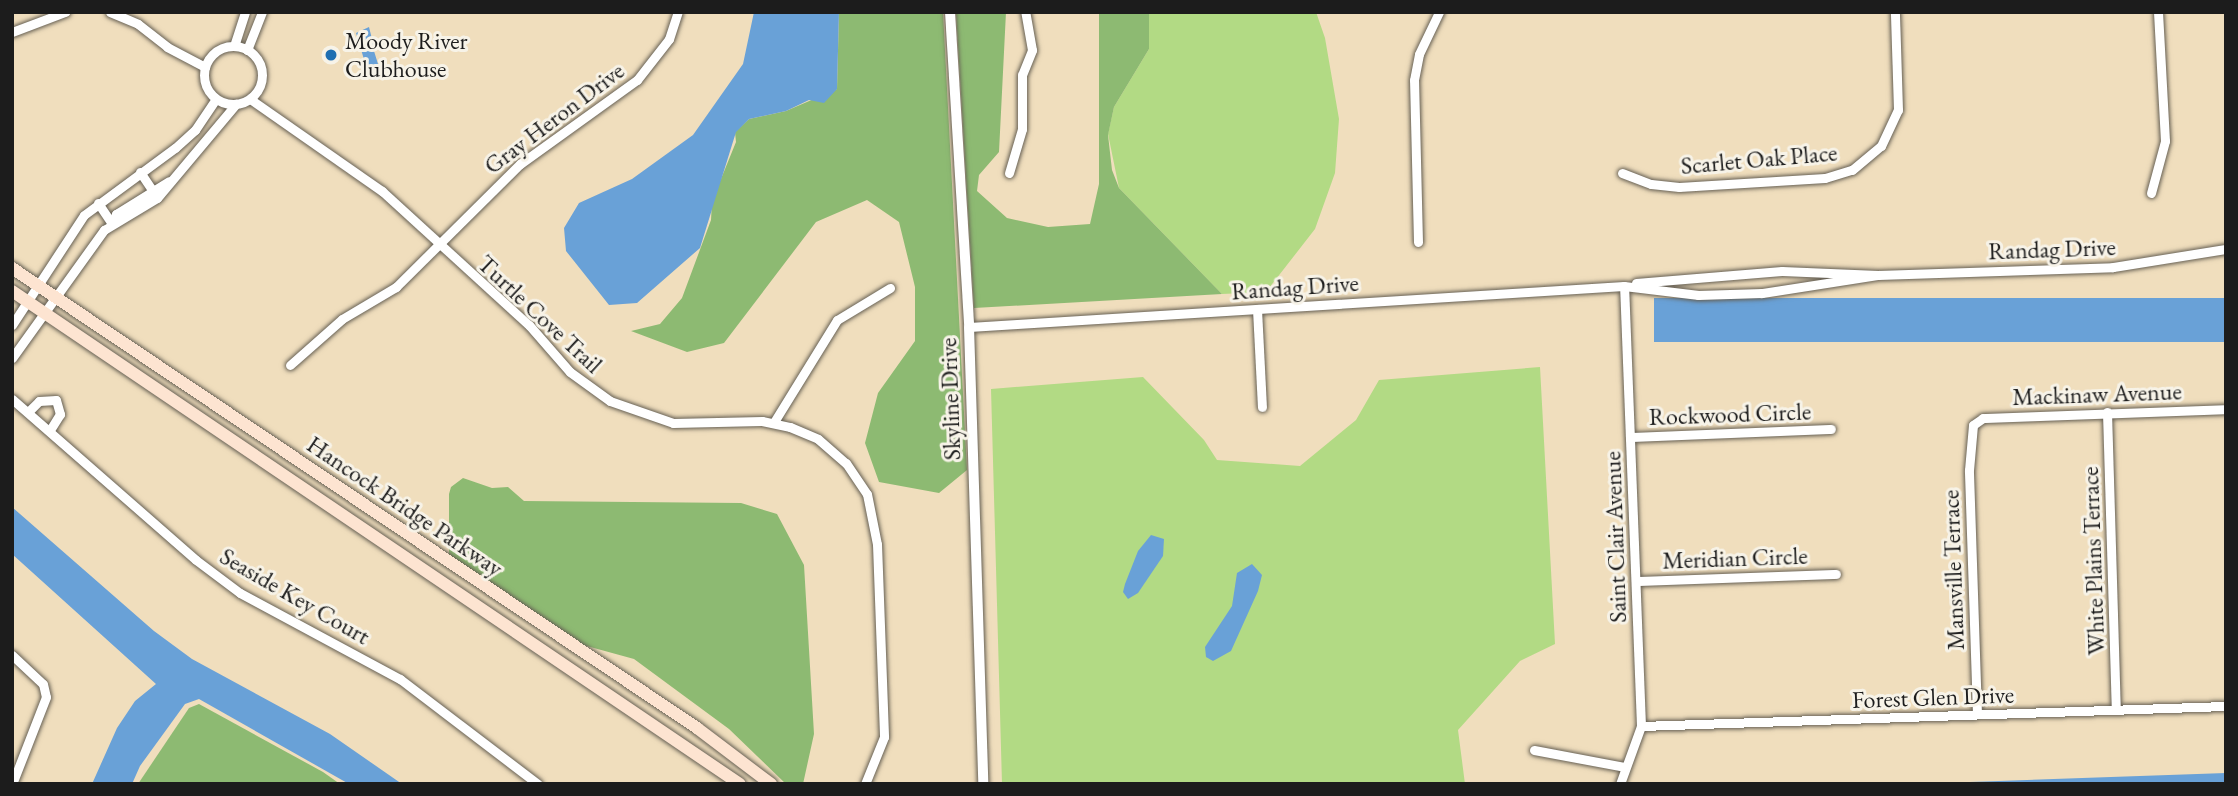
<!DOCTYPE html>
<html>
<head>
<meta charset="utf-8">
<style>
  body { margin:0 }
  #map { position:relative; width:2238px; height:796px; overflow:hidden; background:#f0debd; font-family:"EB Garamond",serif }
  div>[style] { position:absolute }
  .green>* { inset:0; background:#b2da84 }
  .forest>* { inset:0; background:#8dba72 }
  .water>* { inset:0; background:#69a1d7; transform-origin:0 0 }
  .roads { filter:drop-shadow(0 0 2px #666054) drop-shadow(0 0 2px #666054) }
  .minor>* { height:9px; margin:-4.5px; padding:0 4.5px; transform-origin:4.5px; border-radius:4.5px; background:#fff }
  .minor>.ring { margin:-4.5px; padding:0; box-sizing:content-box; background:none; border:9px solid #fff; border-radius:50% }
  .tertiary>* { height:10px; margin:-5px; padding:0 5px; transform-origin:5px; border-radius:5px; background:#fff }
  .secondary>* { height:12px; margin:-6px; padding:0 6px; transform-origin:6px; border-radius:6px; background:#fde4d1 }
  .dots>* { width:19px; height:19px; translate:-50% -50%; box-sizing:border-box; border:4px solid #f7f3e8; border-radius:50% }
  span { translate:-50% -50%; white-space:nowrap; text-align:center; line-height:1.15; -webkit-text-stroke:6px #f7f3e8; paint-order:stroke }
  .poi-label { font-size:24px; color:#1c1c1c }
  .left { translate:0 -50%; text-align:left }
  .street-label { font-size:24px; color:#1c1c1c }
  .frame { position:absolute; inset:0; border:14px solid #1c1c1c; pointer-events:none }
</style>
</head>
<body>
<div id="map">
  <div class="green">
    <div style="clip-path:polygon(1149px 12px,1316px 12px,1325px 38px,1339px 119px,1335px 173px,1315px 229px,1266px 292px,1222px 294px,1119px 188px,1108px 134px,1114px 107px,1149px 49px)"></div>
    <div style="clip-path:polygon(1540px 367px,1555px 644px,1520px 661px,1458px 730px,1465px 784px,1002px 784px,991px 389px,1143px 377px,1204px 440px,1217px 460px,1300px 466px,1356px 420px,1379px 380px)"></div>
  </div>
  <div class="forest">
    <div style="clip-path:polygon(839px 12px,943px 12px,967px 470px,939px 493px,879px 482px,865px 443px,878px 393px,915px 341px,915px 287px,899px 222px,867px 200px,816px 222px,724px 343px,687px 352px,631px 331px,660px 324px,682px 298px,711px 220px,712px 201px,736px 142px,735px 132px,749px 119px,786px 111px,837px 89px)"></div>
    <div style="clip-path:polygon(956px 12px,1006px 12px,999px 152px,979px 175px,977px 191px,1007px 218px,1048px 227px,1090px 224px,1099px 184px,1099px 12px,1149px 12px,1149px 49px,1114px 107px,1108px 135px,1112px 170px,1119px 188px,1222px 294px,974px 308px)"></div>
    <div style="clip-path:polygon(463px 478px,492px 488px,508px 487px,524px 501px,741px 503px,777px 514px,804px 565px,814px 734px,803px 784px,786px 784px,729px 729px,634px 659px,583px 645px,449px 555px,449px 494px,451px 487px)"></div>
    <div style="clip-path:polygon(199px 704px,323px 772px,340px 784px,138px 784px,189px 708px)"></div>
  </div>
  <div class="water">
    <div style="clip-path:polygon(754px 12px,839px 12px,837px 89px,824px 103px,809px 100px,786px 111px,749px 119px,736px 132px,700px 248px,637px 303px,609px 305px,566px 251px,564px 228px,579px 203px,632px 179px,693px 135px,743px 64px)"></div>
    <div style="clip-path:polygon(369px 27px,372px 39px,385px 39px,388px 44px,374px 51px,378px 64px,366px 66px,356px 33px)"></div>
    <div style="left:2226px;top:298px;width:44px;height:572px;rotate:90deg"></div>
    <div style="clip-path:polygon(12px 507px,154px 631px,192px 659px,330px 734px,402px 784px,349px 784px,199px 699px,185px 704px,140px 766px,132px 784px,92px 784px,117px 728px,135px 701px,156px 684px,12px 554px)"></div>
    <div style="clip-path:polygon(1151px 535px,1164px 539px,1163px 556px,1138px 593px,1128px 599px,1123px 592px,1125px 584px,1138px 551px)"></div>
    <div style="clip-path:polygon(1252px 564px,1262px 575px,1258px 591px,1231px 651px,1213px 661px,1206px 657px,1205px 647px,1232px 606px,1237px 573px)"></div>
    <div style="clip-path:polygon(2226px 773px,2226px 784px,1913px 784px)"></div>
  </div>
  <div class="roads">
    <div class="minor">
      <div style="left:110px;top:12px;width:30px;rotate:23deg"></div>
      <div style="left:138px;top:24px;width:37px;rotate:38deg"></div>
      <div style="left:167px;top:47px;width:43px;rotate:27.8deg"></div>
      <div style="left:12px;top:32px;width:57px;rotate:-20.7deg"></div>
      <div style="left:234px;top:46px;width:36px;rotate:-72deg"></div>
      <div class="ring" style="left:204px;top:46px;width:49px;height:49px"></div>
      <div style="left:247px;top:50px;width:41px;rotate:-68.5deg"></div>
      <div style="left:250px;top:99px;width:161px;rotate:34.9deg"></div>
      <div style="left:382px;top:191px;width:199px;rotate:42.4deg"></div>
      <div style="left:529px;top:325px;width:62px;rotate:48.9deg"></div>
      <div style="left:570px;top:372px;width:49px;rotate:35.9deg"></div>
      <div style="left:610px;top:401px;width:67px;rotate:19.2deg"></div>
      <div style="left:673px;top:423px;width:89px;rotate:-1.3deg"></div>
      <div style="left:762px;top:421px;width:29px;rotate:12deg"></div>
      <div style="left:790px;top:427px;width:30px;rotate:23deg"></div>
      <div style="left:818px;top:439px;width:37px;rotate:41deg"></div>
      <div style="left:846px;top:463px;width:37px;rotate:56deg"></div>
      <div style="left:867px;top:494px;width:51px;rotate:78.7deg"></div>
      <div style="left:877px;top:544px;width:193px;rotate:87.9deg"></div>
      <div style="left:884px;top:737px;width:51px;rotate:112deg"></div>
      <div style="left:140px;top:172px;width:25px;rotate:56deg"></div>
      <div style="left:1009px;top:173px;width:46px;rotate:-73.5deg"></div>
      <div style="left:1022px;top:129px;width:54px;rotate:-90deg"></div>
      <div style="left:1022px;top:75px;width:27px;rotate:-68deg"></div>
      <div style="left:1032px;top:50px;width:39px;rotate:-100deg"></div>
      <div style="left:1622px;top:173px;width:31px;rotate:21deg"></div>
      <div style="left:1651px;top:184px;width:28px;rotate:6deg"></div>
      <div style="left:1679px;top:187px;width:146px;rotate:-3.5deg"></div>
      <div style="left:1825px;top:178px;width:28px;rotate:-17deg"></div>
      <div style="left:1852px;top:170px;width:38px;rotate:-40deg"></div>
      <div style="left:1881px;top:146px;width:40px;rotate:-65deg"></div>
      <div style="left:1898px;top:110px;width:98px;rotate:-91.8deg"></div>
      <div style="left:2151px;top:193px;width:54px;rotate:-74.9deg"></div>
      <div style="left:2165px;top:141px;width:129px;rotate:-93.1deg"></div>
      <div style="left:98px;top:203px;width:25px;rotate:56deg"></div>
      <div style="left:112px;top:224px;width:11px;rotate:-68deg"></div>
      <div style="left:116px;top:214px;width:62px;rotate:-31.9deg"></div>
      <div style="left:1418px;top:242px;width:162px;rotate:-91.4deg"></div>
      <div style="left:1414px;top:80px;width:26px;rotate:-79deg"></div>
      <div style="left:1419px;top:54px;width:47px;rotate:-64.5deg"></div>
      <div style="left:1636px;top:283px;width:146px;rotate:-4.7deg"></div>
      <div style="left:1782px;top:271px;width:96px;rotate:2.4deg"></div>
      <div style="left:1878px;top:275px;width:235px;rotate:-1.9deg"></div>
      <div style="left:2113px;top:267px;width:114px;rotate:-9.1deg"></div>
      <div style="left:1257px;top:309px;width:98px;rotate:87.1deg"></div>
      <div style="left:12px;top:325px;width:131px;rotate:-56.8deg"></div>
      <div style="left:84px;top:215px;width:113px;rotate:-36.4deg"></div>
      <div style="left:175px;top:148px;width:27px;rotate:-42deg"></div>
      <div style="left:195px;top:130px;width:37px;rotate:-56deg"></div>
      <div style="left:969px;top:327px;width:656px;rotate:-3.58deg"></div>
      <div style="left:1624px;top:286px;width:75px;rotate:6.9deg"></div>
      <div style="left:1698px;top:295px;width:64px;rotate:-1.8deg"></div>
      <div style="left:1762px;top:293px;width:117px;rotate:-8.8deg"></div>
      <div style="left:12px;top:358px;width:158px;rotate:-54.3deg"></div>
      <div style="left:104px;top:230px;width:62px;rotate:-31.1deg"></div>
      <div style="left:157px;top:198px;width:123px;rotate:-50deg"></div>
      <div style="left:290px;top:365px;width:69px;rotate:-41.5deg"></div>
      <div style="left:342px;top:319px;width:63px;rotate:-30.7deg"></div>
      <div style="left:396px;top:287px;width:175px;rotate:-44.8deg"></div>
      <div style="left:520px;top:164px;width:144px;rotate:-35.7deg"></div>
      <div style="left:637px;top:80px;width:52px;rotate:-52deg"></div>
      <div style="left:669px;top:39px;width:28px;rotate:-72deg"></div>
      <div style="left:12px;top:399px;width:244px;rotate:41.2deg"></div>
      <div style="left:196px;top:560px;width:55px;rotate:36.9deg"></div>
      <div style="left:240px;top:593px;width:182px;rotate:28.3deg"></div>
      <div style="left:400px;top:679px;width:173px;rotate:37.3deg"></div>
      <div style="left:29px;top:411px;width:14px;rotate:-45deg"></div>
      <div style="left:39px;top:401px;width:17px;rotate:-3deg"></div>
      <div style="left:56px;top:400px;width:15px;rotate:74deg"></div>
      <div style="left:60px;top:414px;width:19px;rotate:122deg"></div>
      <div style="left:2107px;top:412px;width:298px;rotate:88.3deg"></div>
      <div style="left:774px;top:422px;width:120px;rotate:-58.3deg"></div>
      <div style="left:837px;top:320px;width:62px;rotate:-31.1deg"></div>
      <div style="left:1630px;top:437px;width:201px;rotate:-2.3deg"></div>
      <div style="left:1636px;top:581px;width:200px;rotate:-2deg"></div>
      <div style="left:12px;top:655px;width:42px;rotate:43.1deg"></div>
      <div style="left:43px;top:684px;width:13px;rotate:77deg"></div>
      <div style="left:46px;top:697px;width:93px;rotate:111.3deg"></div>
      <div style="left:1977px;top:714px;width:244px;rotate:-91.9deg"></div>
      <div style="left:1969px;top:470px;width:45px;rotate:-84.9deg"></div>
      <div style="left:1973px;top:425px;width:12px;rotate:-35deg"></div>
      <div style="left:1983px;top:418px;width:243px;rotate:-2.1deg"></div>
      <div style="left:1641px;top:726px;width:585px;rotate:-1.96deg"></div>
      <div style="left:1534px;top:750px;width:93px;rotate:10.6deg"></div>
      <div style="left:1620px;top:784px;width:62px;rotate:-70.1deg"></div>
      <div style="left:1641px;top:726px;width:440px;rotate:-92.2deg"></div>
    </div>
    <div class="tertiary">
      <div style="left:950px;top:12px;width:316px;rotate:86.5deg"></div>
      <div style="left:969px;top:327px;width:457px;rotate:88.2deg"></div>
    </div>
    <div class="secondary">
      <div style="left:12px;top:268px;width:825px;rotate:33.88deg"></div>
      <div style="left:697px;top:728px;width:93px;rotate:37.1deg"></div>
      <div style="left:12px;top:291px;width:879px;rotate:34.11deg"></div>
    </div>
  </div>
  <div class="dots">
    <div style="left:331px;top:55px;background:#1f6fb2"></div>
  </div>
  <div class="poi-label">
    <span class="left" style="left:345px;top:55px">Moody River<br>Clubhouse</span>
  </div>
  <div class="street-label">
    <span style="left:554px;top:118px;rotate:-37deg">Gray Heron Drive</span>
    <span style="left:1759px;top:159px;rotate:-5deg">Scarlet Oak Place</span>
    <span style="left:2052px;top:249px;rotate:-2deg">Randag Drive</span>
    <span style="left:1295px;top:287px;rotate:-4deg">Randag Drive</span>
    <span style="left:540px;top:314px;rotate:43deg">Turtle Cove Trail</span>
    <span style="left:2097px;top:394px;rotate:-2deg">Mackinaw Avenue</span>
    <span style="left:950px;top:399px;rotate:-92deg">Skyline Drive</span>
    <span style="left:1730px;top:414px;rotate:-2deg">Rockwood Circle</span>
    <span style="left:405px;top:506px;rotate:34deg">Hancock Bridge Parkway</span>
    <span style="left:1615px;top:537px;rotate:-92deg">Saint Clair Avenue</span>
    <span style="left:1735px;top:558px;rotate:-2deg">Meridian Circle</span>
    <span style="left:2093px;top:561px;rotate:-92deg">White Plains Terrace</span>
    <span style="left:1953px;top:570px;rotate:-92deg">Mansville Terrace</span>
    <span style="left:295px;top:596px;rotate:30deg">Seaside Key Court</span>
    <span style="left:1933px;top:697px;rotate:-2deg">Forest Glen Drive</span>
  </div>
  <div class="frame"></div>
</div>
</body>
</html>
